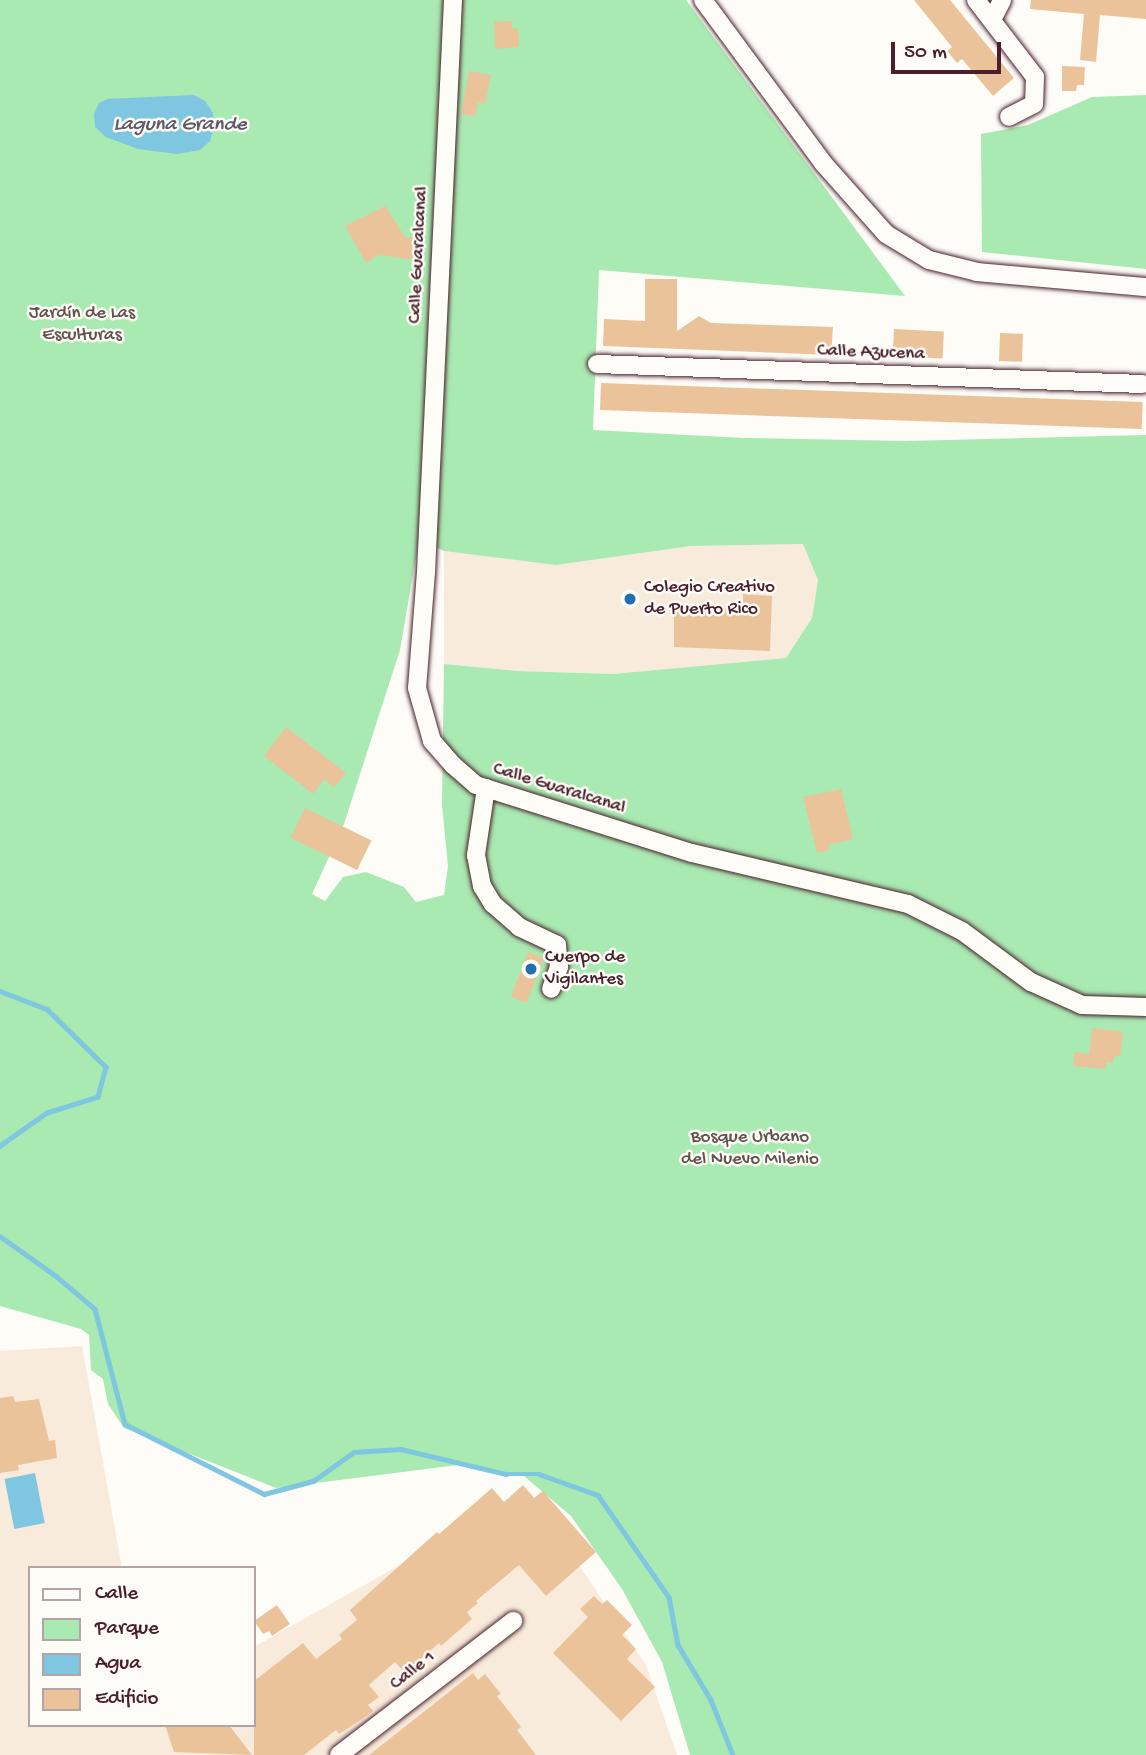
<!DOCTYPE html>
<html>
<head>
<meta charset="utf-8">
<style>
  body { margin:0 }
  #map { position:relative; width:1146px; height:1755px; overflow:hidden; background:#fdfcf7; font-family:"Gochi Hand",sans-serif }
  div>[style] { position:absolute }
  .built>* { inset:0; background:#f8ebdb }
  .green>* { inset:0; background:#a9e9b2 }
  .water>* { inset:0; background:#7fc6e0; transform-origin:0 0 }
  .stream>* { height:4.5px; margin:-2.25px; padding:0 2.25px; transform-origin:2.25px; border-radius:2.25px; background:#7fc6e0 }
  .building>* { inset:0; background:#ebc39b; transform-origin:0 0 }
  .roads { filter:drop-shadow(0 0 2px #4a1f2b) drop-shadow(0 0 2px #4a1f2b) }
  .minor>* { height:18px; margin:-9px; padding:0 9px; transform-origin:9px; border-radius:9px; background:#fdfcf7 }
  .dots>* { width:19px; height:19px; translate:-50% -50%; box-sizing:border-box; border:4px solid #fdfcf7; border-radius:50% }
  span { translate:-50% -50%; white-space:nowrap; text-align:center; line-height:1.15; -webkit-text-stroke:5px #fdfcf7; paint-order:stroke }
  .street-label { font-size:19px; color:#4a1f2b }
  .park-label { font-size:19px; color:#62524d }
  .poi-label { font-size:19px; color:#4a1f2b }
  .left { translate:0 -50%; text-align:left }
  .water-label { font-size:21px; color:#5d596a; font-style:italic }
  .legend { position:absolute; left:28px; top:1566px; width:228px; height:161px; box-sizing:border-box; background:#fdfcf7; border:2px solid #b5a4a5; margin:0; padding:9px 12px; list-style:none; font-size:21px; color:#4a1f2b }
  .legend li { display:flex; align-items:center; gap:14px; height:35px }
  .legend b { width:35px; border:2px solid #b5a4a5 }
  .scale { position:absolute; left:891px; top:42px; width:110px; height:32px; box-sizing:border-box; border:4px solid #4a1f2b; border-top:0; padding-left:9px; font-size:21px; line-height:24px; white-space:nowrap; color:#4a1f2b; -webkit-text-stroke:5px #fdfcf7; paint-order:stroke }
</style>
</head>
<body>
<div id="map">
  <div class="built">
    <div style="clip-path:polygon(803px 544px,818px 580px,812px 618px,786px 658px,613px 674px,518px 671px,444px 664px,444px 551px,556px 565px,691px 546px)"></div>
    <div style="clip-path:polygon(82px 1346px,122px 1568px,30px 1568px,30px 1725px,254px 1725px,254px 1647px,530px 1492px,646px 1665px,677px 1755px,0 1755px,0 1351px)"></div>
  </div>
  <div class="green">
    <div style="clip-path:polygon(evenodd,0 0,686px 0,905px 296px,599px 270px,593px 430px,744px 438px,906px 441px,1146px 435px,1146px 1755px,690px 1755px,662px 1662px,622px 1589px,571px 1516px,524px 1476px,458px 1465px,276px 1488px,124px 1428px,108px 1404px,103px 1379px,91px 1370px,89px 1335px,81px 1329px,0 1306px,0 0,419px 539px,444px 551px,556px 565px,691px 546px,803px 544px,818px 580px,812px 618px,786px 658px,613px 674px,518px 671px,444px 664px,442px 805px,448px 866px,444px 895px,416px 902px,404px 887px,366px 872px,343px 877px,325px 901px,312px 894px,344px 824px,400px 650px,419px 539px)"></div>
    <div style="clip-path:polygon(1146px 95px,1146px 269px,982px 252px,981px 134px,1028px 125px,1092px 97px)"></div>
  </div>
  <div class="water">
    <div style="clip-path:polygon(194px 95px,205px 101px,213px 113px,214px 127px,210px 141px,200px 150px,177px 154px,138px 149px,106px 137px,95px 127px,94px 114px,99px 103px,107px 99px)"></div>
    <div style="left:35px;top:1473px;width:51px;height:31px;rotate:79deg"></div>
  </div>
  <div class="stream">
    <div style="left:0;top:991px;width:50px;rotate:21deg"></div>
    <div style="left:47px;top:1009px;width:83px;rotate:44.5deg"></div>
    <div style="left:106px;top:1067px;width:31px;rotate:105deg"></div>
    <div style="left:98px;top:1097px;width:53px;rotate:162.6deg"></div>
    <div style="left:47px;top:1113px;width:57px;rotate:144.9deg"></div>
    <div style="left:0;top:1236px;width:69px;rotate:35.5deg"></div>
    <div style="left:56px;top:1276px;width:51px;rotate:40.2deg"></div>
    <div style="left:95px;top:1309px;width:119px;rotate:75.4deg"></div>
    <div style="left:125px;top:1424px;width:156px;rotate:26.7deg"></div>
    <div style="left:264px;top:1494px;width:51px;rotate:-14.9deg"></div>
    <div style="left:313px;top:1481px;width:50px;rotate:-35.3deg"></div>
    <div style="left:354px;top:1452px;width:47px;rotate:-3.7deg"></div>
    <div style="left:401px;top:1449px;width:108px;rotate:13.4deg"></div>
    <div style="left:506px;top:1474px;width:33px"></div>
    <div style="left:539px;top:1474px;width:63px;rotate:19.6deg"></div>
    <div style="left:598px;top:1495px;width:124px;rotate:55.2deg"></div>
    <div style="left:669px;top:1597px;width:49px;rotate:79.4deg"></div>
    <div style="left:678px;top:1645px;width:64px;rotate:59deg"></div>
    <div style="left:711px;top:1700px;width:59px;rotate:68.2deg"></div>
  </div>
  <div class="building">
    <div style="clip-path:polygon(914px 0,950px 0,1014px 78px,993px 96px,962px 59px,957px 63px,947px 51px,952px 47px)"></div>
    <div style="clip-path:polygon(1031px 0,1146px 0,1146px 19px,1100px 15px,1096px 62px,1080px 60px,1084px 14px,1030px 9px)"></div>
    <div style="clip-path:polygon(512px 21px,512px 29px,518px 28px,519px 47px,495px 49px,494px 22px)"></div>
    <div style="clip-path:polygon(1062px 66px,1085px 67px,1084px 85px,1077px 85px,1076px 91px,1062px 91px)"></div>
    <div style="clip-path:polygon(469px 71px,491px 75px,485px 104px,478px 102px,475px 116px,461px 114px)"></div>
    <div style="clip-path:polygon(385px 206px,405px 237px,424px 238px,423px 261px,378px 255px,366px 263px,345px 226px)"></div>
    <div style="clip-path:polygon(645px 279px,677px 279px,677px 331px,699px 316px,711px 323px,833px 327px,831px 355px,603px 346px,604px 319px,645px 321px)"></div>
    <div style="left:894px;top:329px;width:50px;height:27px;rotate:3deg"></div>
    <div style="left:1000px;top:333px;width:23px;height:28px;rotate:2deg"></div>
    <div style="left:601px;top:383px;width:542px;height:27px;rotate:2deg"></div>
    <div style="clip-path:polygon(743px 594px,772px 596px,770px 651px,674px 647px,674px 604px,743px 607px)"></div>
    <div style="clip-path:polygon(286px 727px,346px 773px,334px 788px,324px 779px,313px 794px,264px 756px)"></div>
    <div style="clip-path:polygon(841px 789px,853px 839px,828px 845px,830px 850px,817px 853px,803px 797px)"></div>
    <div style="left:305px;top:808px;width:74px;height:33px;rotate:26deg"></div>
    <div style="left:528px;top:952px;width:17px;height:48px;rotate:21deg"></div>
    <div style="clip-path:polygon(1092px 1028px,1123px 1032px,1120px 1056px,1114px 1056px,1113px 1063px,1106px 1062px,1106px 1069px,1073px 1066px,1075px 1052px,1089px 1054px)"></div>
    <div style="clip-path:polygon(13px 1396px,15px 1402px,39px 1399px,49px 1441px,55px 1440px,57px 1458px,18px 1465px,19px 1470px,0 1473px,0 1398px)"></div>
    <div style="clip-path:polygon(523px 1485px,534px 1498px,543px 1491px,596px 1552px,546px 1596px,519px 1565px,476px 1601px,478px 1603px,467px 1612px,472px 1619px,441px 1646px,439px 1643px,405px 1673px,395px 1662px,369px 1685px,379px 1697px,368px 1705px,373px 1711px,362px 1719px,339px 1734px,336px 1730px,304px 1755px,254px 1755px,254px 1681px,303px 1643px,316px 1659px,342px 1639px,339px 1635px,357px 1620px,350px 1610px,437px 1532px,439px 1534px,492px 1488px,504px 1502px)"></div>
    <div style="clip-path:polygon(594px 1596px,602px 1604px,607px 1600px,632px 1625px,622px 1635px,636px 1649px,627px 1659px,655px 1687px,621px 1721px,553px 1653px,588px 1617px,580px 1609px)"></div>
    <div style="clip-path:polygon(277px 1605px,290px 1624px,272px 1636px,269px 1631px,263px 1634px,254px 1621px)"></div>
    <div style="clip-path:polygon(473px 1673px,478px 1680px,485px 1674px,501px 1694px,497px 1696px,521px 1727px,517px 1730px,536px 1755px,369px 1755px)"></div>
    <div style="clip-path:polygon(165px 1725px,229px 1725px,252px 1755px,174px 1752px)"></div>
  </div>
  <div class="roads">
    <div class="minor">
      <div style="left:453px;top:0;width:573px;rotate:92.7deg"></div>
      <div style="left:426px;top:572px;width:116px;rotate:94.4deg"></div>
      <div style="left:417px;top:688px;width:55px;rotate:74.2deg"></div>
      <div style="left:432px;top:741px;width:32px;rotate:49deg"></div>
      <div style="left:453px;top:765px;width:30px;rotate:41deg"></div>
      <div style="left:476px;top:785px;width:226px;rotate:17.5deg"></div>
      <div style="left:692px;top:853px;width:222px;rotate:13.3deg"></div>
      <div style="left:908px;top:904px;width:60px;rotate:26.6deg"></div>
      <div style="left:962px;top:931px;width:86px;rotate:36.5deg"></div>
      <div style="left:1031px;top:982px;width:56px;rotate:24.3deg"></div>
      <div style="left:1082px;top:1005px;width:64px;rotate:1.8deg"></div>
      <div style="left:703px;top:0;width:202px;rotate:53.6deg"></div>
      <div style="left:823px;top:163px;width:95px;rotate:48.4deg"></div>
      <div style="left:886px;top:234px;width:50px;rotate:31.2deg"></div>
      <div style="left:929px;top:260px;width:49px;rotate:14deg"></div>
      <div style="left:977px;top:272px;width:170px;rotate:5.1deg"></div>
      <div style="left:976px;top:0;width:97px;rotate:52.5deg"></div>
      <div style="left:1035px;top:77px;width:27px;rotate:92deg"></div>
      <div style="left:1034px;top:104px;width:28px;rotate:153deg"></div>
      <div style="left:992px;top:20px;width:22px;rotate:-63deg"></div>
      <div style="left:597px;top:364px;width:546px;rotate:2.1deg"></div>
      <div style="left:486px;top:788px;width:68px;rotate:98.5deg"></div>
      <div style="left:476px;top:855px;width:32px;rotate:79deg"></div>
      <div style="left:482px;top:886px;width:21px;rotate:59deg"></div>
      <div style="left:493px;top:904px;width:35px;rotate:41deg"></div>
      <div style="left:519px;top:927px;width:42px;rotate:25.3deg"></div>
      <div style="left:557px;top:945px;width:22px;rotate:85deg"></div>
      <div style="left:559px;top:967px;width:23px;rotate:110deg"></div>
      <div style="left:339px;top:1755px;width:220px;rotate:-37.6deg"></div>
    </div>
  </div>
  <div class="dots">
    <div style="left:630px;top:599px;background:#1f6fb2"></div>
    <div style="left:531px;top:969px;background:#1f6fb2"></div>
  </div>
  <div class="street-label">
    <span style="left:419px;top:255px;rotate:-87deg">Calle Guaralcanal</span>
    <span style="left:871px;top:353px;rotate:2deg">Calle Azucena</span>
    <span style="left:559px;top:789px;rotate:17deg">Calle Guaralcanal</span>
    <span style="left:413px;top:1671px;rotate:-38deg">Calle 1</span>
  </div>
  <div class="park-label">
    <span style="left:82px;top:325px">Jardín de Las<br>Esculturas</span>
    <span style="left:750px;top:1149px">Bosque Urbano<br>del Nuevo Milenio</span>
  </div>
  <div class="poi-label">
    <span class="left" style="left:644px;top:599px">Colegio Creativo<br>de Puerto Rico</span>
    <span class="left" style="left:545px;top:969px">Cuerpo de<br>Vigilantes</span>
  </div>
  <div class="water-label">
    <span style="left:180px;top:126px">Laguna Grande</span>
  </div>
  <ul class="legend">
  <li><b style="height:9px;background:#fdfcf7"></b>Calle</li>
  <li><b style="height:19px;background:#a9e9b2"></b>Parque</li>
  <li><b style="height:19px;background:#7fc6e0"></b>Agua</li>
  <li><b style="height:19px;background:#ebc39b"></b>Edificio</li>
  </ul>
  <div class="scale">50 m</div>
</div>
</body>
</html>
